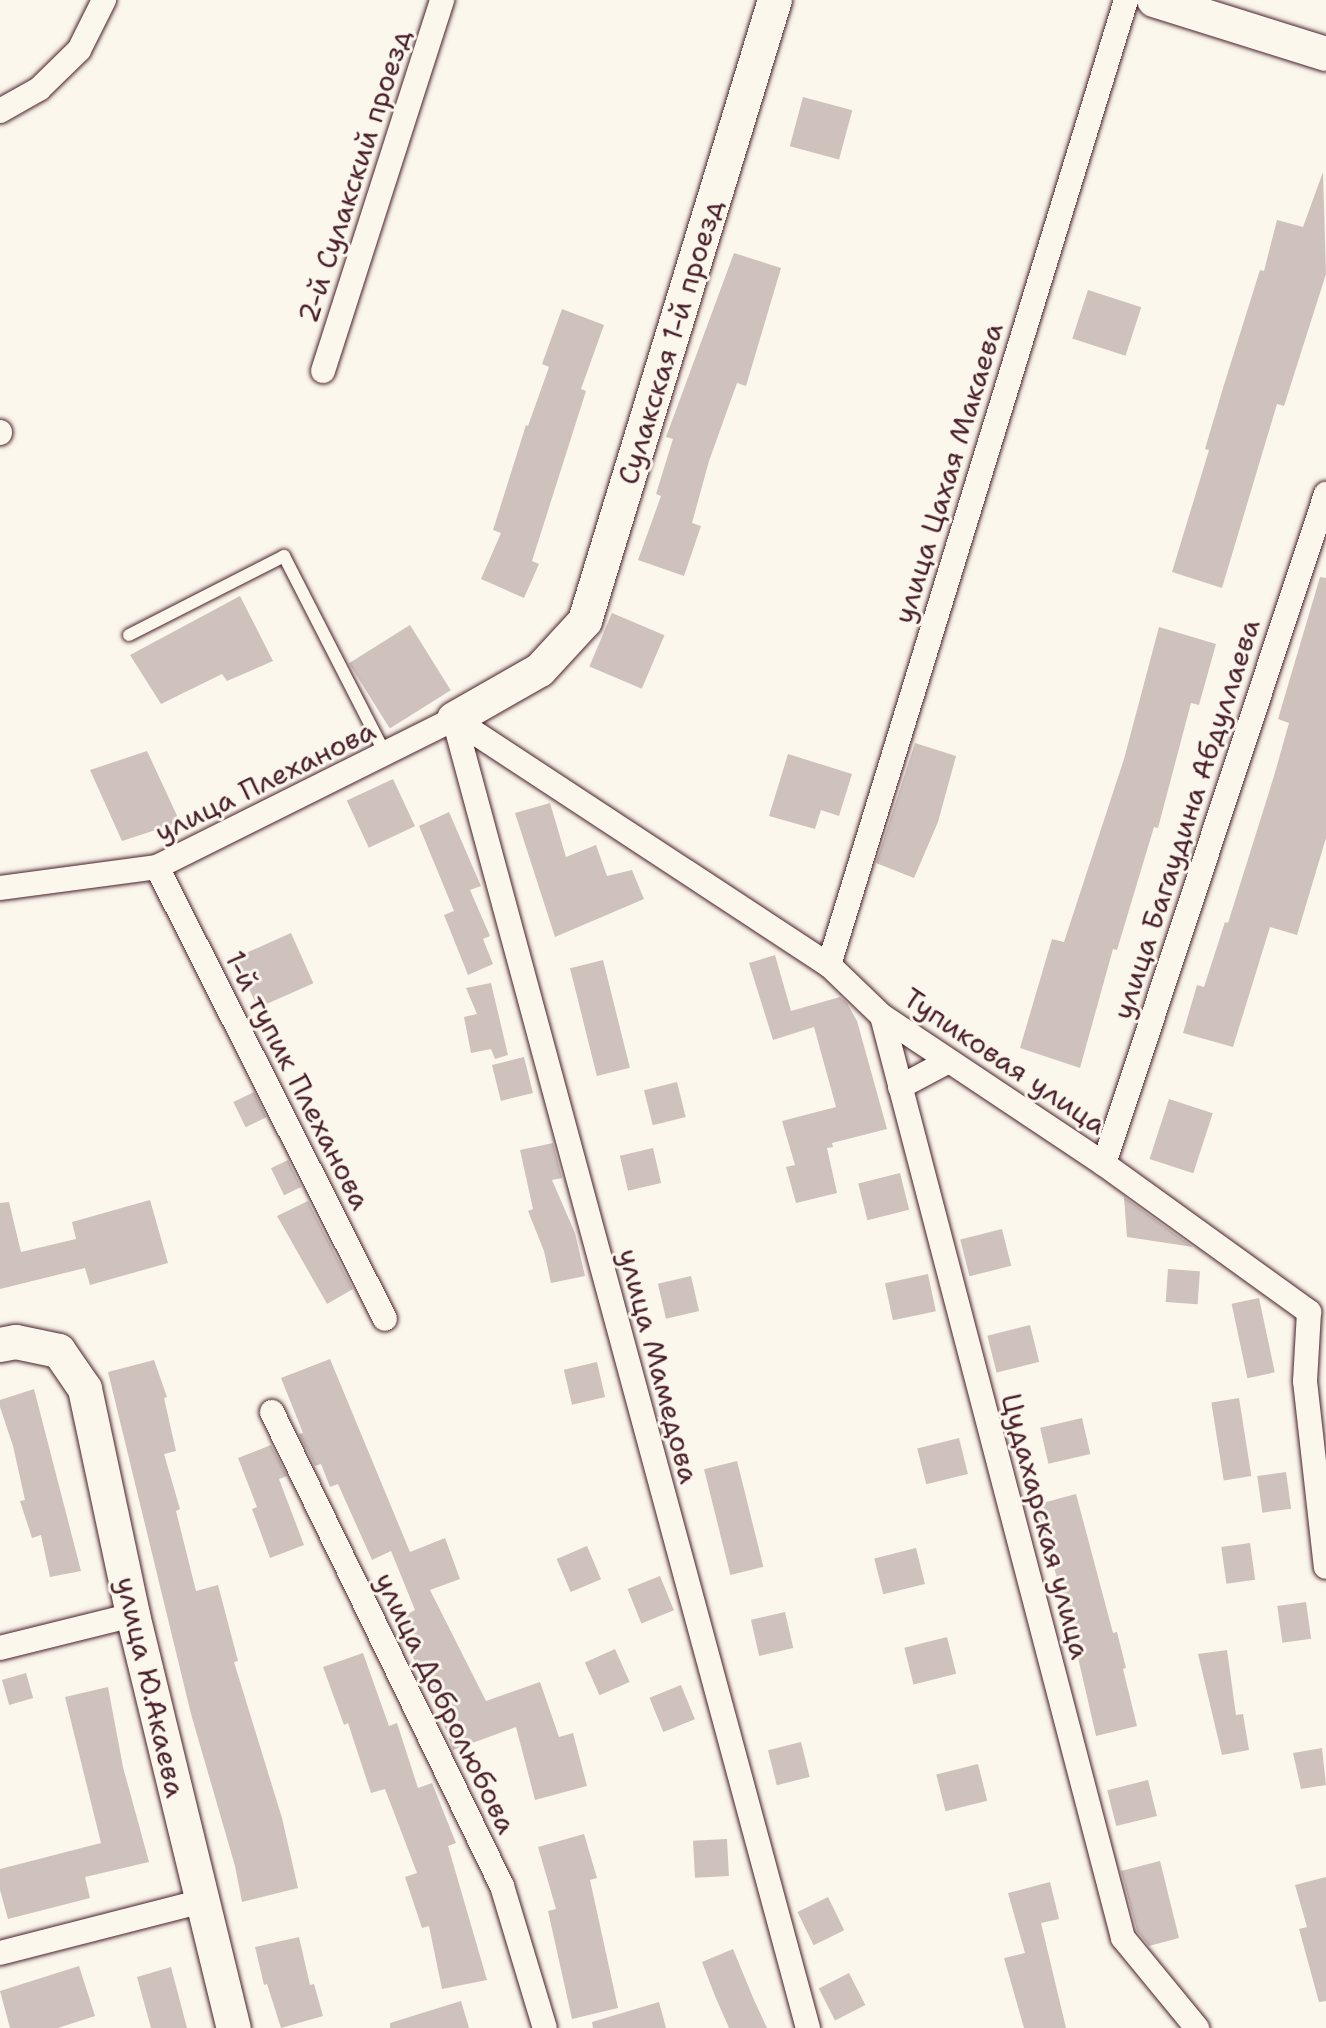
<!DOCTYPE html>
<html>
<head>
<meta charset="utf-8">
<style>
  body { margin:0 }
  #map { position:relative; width:1326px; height:2028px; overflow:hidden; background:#fbf7ec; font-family:"Shantell Sans",sans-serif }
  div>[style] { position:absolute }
  .building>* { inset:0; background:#cfc2bc; transform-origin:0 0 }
  .roads { filter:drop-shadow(0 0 2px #4a1f2b) drop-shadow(0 0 2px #4a1f2b) }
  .lane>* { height:12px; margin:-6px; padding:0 6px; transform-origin:6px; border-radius:6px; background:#fbf7ec }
  .street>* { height:24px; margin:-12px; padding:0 12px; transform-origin:12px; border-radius:12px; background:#fbf7ec }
  .secondary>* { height:34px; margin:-17px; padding:0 17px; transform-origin:17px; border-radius:17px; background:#fbf7ec }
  span { translate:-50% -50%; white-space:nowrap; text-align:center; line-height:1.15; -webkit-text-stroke:6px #fbf7ec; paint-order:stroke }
  .street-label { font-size:28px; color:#4a1f2b }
</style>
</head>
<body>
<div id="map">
  <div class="building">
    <div style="left:803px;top:97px;width:51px;height:51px;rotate:15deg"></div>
    <div style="clip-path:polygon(1323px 172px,1326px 274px,1284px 406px,1277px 404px,1222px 588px,1172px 572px,1209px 450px,1205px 449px,1223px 388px,1260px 270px,1264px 271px,1277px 220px,1303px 227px)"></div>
    <div style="clip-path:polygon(734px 253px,781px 268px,746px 386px,737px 383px,709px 461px,692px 523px,701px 526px,684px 576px,638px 560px,661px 496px,656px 494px,673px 439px,666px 437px)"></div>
    <div style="left:1088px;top:290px;width:56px;height:51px;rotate:18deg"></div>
    <div style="clip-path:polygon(562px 309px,604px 325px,581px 389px,586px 391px,532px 561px,539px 564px,524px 598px,481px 579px,501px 533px,493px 530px,526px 425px,528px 426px,549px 367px,542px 364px)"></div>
    <div style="clip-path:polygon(1320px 577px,1326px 578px,1326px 838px,1297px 935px,1270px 927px,1233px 1047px,1183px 1033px,1197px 985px,1204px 987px,1225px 922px,1228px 923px,1274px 776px,1289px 723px,1278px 719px)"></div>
    <div style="clip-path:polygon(240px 596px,273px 661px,227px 681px,222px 674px,161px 704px,130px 655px)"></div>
    <div style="left:612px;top:613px;width:57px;height:58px;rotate:23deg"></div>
    <div style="left:410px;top:625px;width:77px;height:72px;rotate:58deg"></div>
    <div style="clip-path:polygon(1159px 627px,1216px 644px,1199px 705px,1191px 703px,1158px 828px,1154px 827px,1117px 950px,1113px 949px,1080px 1068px,1020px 1048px,1052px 939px,1064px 942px,1124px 759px)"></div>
    <div style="clip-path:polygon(915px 743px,956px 756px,938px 822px,914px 878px,876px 863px)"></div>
    <div style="clip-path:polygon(147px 751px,180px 822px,122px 841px,90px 770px)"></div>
    <div style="clip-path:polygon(788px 754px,852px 774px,839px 816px,821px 810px,815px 829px,769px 816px)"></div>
    <div style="left:393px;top:779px;width:52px;height:51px;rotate:65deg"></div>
    <div style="clip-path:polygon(550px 803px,566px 857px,596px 845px,607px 876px,632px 870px,644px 899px,555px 937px,515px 813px)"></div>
    <div style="clip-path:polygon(449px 812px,481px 886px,470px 890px,490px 936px,483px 939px,493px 964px,468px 975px,444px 915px,454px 911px,419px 826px)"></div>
    <div style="left:291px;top:933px;width:55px;height:61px;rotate:66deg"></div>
    <div style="clip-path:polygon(775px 955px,791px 1011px,840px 997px,847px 1003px,857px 1021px,887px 1129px,832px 1143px,833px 1147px,827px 1148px,837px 1193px,796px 1203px,786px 1167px,795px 1165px,782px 1121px,836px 1107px,814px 1027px,773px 1040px,749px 963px)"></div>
    <div style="left:603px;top:960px;width:111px;height:34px;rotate:76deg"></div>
    <div style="clip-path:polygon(491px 983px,508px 1055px,495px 1059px,491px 1049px,471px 1053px,464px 1017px,477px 1014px,466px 988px)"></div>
    <div style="left:524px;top:1057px;width:37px;height:33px;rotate:76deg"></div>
    <div style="left:677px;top:1082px;width:36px;height:34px;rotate:76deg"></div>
    <div style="left:254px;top:1092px;width:28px;height:23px;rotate:64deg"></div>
    <div style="left:1169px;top:1099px;width:46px;height:63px;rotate:18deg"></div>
    <div style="clip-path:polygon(553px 1143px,562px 1178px,552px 1180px,575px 1233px,585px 1276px,551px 1283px,544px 1251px,528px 1211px,533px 1209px,520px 1150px)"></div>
    <div style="left:653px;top:1148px;width:36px;height:34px;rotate:77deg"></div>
    <div style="left:288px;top:1160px;width:30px;height:19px;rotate:64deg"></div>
    <div style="left:900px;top:1173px;width:38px;height:43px;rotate:76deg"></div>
    <div style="clip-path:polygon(1124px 1197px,1193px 1247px,1127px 1237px)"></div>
    <div style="clip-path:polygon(150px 1200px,168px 1263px,90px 1285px,85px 1268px,0 1289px,0 1203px,9px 1202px,21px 1252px,76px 1239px,72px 1222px)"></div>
    <div style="clip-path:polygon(308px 1201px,353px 1289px,327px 1304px,277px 1216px)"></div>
    <div style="left:1002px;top:1229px;width:38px;height:43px;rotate:76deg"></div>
    <div style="left:1168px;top:1269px;width:32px;height:33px;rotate:4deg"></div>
    <div style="left:928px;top:1274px;width:38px;height:44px;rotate:78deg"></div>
    <div style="left:691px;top:1276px;width:36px;height:34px;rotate:77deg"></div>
    <div style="left:1259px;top:1298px;width:76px;height:28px;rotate:78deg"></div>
    <div style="left:1030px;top:1325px;width:38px;height:44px;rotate:76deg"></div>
    <div style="clip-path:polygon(330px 1359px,410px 1552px,445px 1538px,460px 1579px,430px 1590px,486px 1701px,540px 1682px,559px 1737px,573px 1733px,587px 1786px,535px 1800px,516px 1727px,453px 1750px,439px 1710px,395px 1621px,415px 1610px,391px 1551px,372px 1560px,338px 1484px,330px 1487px,321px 1464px,315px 1466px,299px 1434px,303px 1433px,281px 1378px)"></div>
    <div style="clip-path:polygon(154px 1360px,167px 1397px,164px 1398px,176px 1451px,164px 1454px,180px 1509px,176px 1511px,196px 1591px,218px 1585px,238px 1661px,234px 1662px,282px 1818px,298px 1888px,242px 1902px,235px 1866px,191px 1714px,108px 1372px)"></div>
    <div style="left:597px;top:1362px;width:36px;height:34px;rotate:77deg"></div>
    <div style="clip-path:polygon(34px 1389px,81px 1571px,50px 1577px,41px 1535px,32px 1538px,20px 1501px,25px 1500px,13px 1446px,0 1407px,0 1400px)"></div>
    <div style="left:1239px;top:1398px;width:79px;height:28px;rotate:81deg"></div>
    <div style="left:1082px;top:1418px;width:37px;height:43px;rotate:77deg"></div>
    <div style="left:959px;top:1438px;width:37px;height:43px;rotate:76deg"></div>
    <div style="clip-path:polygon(271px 1445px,287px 1476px,279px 1479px,304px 1545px,270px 1558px,252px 1509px,257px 1507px,238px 1458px)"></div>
    <div style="left:737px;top:1461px;width:109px;height:34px;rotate:76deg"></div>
    <div style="left:1286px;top:1472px;width:37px;height:29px;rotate:82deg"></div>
    <div style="clip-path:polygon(1076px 1494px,1113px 1633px,1117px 1632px,1126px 1668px,1123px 1669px,1137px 1726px,1096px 1736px,1068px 1614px,1035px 1505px)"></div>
    <div style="left:1250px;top:1543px;width:37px;height:29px;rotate:82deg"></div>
    <div style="left:587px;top:1546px;width:36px;height:33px;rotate:67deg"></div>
    <div style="left:916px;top:1548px;width:37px;height:43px;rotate:76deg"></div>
    <div style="left:660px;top:1576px;width:37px;height:35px;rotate:68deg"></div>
    <div style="left:1306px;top:1602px;width:37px;height:29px;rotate:82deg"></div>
    <div style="left:785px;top:1612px;width:37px;height:35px;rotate:77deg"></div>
    <div style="left:947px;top:1637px;width:38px;height:44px;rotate:76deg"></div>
    <div style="left:615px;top:1649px;width:36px;height:33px;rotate:66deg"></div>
    <div style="clip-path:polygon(1227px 1650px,1236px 1715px,1243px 1714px,1249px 1750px,1222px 1755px,1198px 1654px)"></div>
    <div style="clip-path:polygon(363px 1653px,389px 1726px,397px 1723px,418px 1788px,432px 1783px,456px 1843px,448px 1846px,487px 1980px,442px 1989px,429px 1926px,422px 1928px,405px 1877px,417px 1873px,385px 1789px,371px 1793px,348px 1723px,344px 1725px,323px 1667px)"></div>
    <div style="left:26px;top:1673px;width:26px;height:25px;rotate:74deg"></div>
    <div style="left:681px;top:1685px;width:37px;height:34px;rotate:68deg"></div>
    <div style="clip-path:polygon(108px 1687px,123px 1767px,149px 1862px,85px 1877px,90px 1898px,8px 1919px,0 1890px,0 1869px,101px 1843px,65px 1697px)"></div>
    <div style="left:801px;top:1742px;width:36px;height:34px;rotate:76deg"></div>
    <div style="clip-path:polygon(1322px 1748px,1326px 1785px,1301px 1789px,1293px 1753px)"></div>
    <div style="left:978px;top:1764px;width:38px;height:43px;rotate:76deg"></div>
    <div style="left:1148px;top:1780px;width:37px;height:42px;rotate:76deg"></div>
    <div style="clip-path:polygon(584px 1834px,597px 1878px,590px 1880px,618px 2008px,572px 2019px,548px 1911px,556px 1909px,538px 1847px)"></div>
    <div style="left:727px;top:1839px;width:37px;height:34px;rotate:87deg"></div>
    <div style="clip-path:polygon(1160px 1861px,1179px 1938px,1149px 1946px,1137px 1931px,1121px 1871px)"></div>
    <div style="clip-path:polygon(1326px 1877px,1326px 2001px,1319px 2002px,1299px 1929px,1307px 1927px,1295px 1885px)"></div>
    <div style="clip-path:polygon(1050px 1882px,1059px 1919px,1041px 1923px,1066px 2028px,1024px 2028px,1004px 1958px,1025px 1953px,1008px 1893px)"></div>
    <div style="left:828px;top:1897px;width:37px;height:34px;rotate:64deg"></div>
    <div style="clip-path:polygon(299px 1937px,310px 1985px,314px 1984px,323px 2016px,281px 2028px,267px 1984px,264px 1985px,255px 1947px)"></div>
    <div style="clip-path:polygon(733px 1949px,754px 2000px,767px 2028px,729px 2028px,715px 1996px,702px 1962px)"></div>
    <div style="clip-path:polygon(79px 1966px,95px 2016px,58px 2028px,10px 2028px,0 1991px)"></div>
    <div style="clip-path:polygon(171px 1967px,187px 2028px,151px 2028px,137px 1977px)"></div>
    <div style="left:849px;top:1973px;width:36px;height:34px;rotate:63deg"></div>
    <div style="clip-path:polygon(461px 2001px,469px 2028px,390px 2028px,390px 2023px)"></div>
    <div style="clip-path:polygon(659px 2002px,666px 2028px,593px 2028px,592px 2022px)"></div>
  </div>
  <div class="roads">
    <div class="lane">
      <div style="left:129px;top:635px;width:174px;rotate:-27deg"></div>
      <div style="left:284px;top:556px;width:224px;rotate:62.9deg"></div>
    </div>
    <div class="street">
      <div style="left:0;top:111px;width:45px;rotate:-29.4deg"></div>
      <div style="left:39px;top:89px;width:56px;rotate:-44.3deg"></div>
      <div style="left:79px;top:50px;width:56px;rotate:-63.4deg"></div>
      <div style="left:323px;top:371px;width:390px;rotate:-72.2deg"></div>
      <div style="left:0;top:432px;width:1px;rotate:90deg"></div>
      <div style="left:454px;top:719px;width:1356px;rotate:74.87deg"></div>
      <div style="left:454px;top:719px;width:448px;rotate:33.3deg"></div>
      <div style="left:829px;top:965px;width:74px;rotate:43.9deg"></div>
      <div style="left:882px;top:1016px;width:267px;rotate:33.7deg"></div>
      <div style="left:1104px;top:1164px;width:253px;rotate:35.8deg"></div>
      <div style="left:1309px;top:1312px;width:69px;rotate:93.3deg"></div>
      <div style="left:1305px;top:1381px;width:187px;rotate:83.6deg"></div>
      <div style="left:157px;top:867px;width:506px;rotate:63.23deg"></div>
      <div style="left:0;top:888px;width:158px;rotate:-7.6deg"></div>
      <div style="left:157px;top:867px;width:332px;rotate:-26.5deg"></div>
      <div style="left:829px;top:965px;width:1010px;rotate:-72.89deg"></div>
      <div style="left:882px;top:1016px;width:953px;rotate:75.35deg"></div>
      <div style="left:1123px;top:1938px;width:117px;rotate:50.6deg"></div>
      <div style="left:900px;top:1087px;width:55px;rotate:-28deg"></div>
      <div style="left:1104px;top:1164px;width:706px;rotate:-71.67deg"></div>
      <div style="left:272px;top:1412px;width:527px;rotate:64.12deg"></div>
      <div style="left:502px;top:1886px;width:148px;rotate:73.2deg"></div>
      <div style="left:0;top:1648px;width:137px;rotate:-13.9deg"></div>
      <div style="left:0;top:1953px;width:210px;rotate:-14.4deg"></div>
    </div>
    <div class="secondary">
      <div style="left:1154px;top:0;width:180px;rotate:17.4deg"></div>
      <div style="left:454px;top:719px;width:99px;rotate:-29.7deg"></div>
      <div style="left:540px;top:670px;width:67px;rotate:-47.4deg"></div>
      <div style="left:585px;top:621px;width:649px;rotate:-72.99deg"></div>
      <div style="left:0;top:1345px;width:16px;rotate:-11deg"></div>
      <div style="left:16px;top:1342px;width:44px;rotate:11.8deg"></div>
      <div style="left:59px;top:1351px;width:46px;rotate:55.6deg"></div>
      <div style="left:85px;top:1389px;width:231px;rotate:78deg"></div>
      <div style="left:133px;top:1615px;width:425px;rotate:76.3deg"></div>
    </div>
  </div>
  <div class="street-label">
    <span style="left:354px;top:176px;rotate:-72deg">2-й Сулакский проезд</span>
    <span style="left:670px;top:342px;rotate:-73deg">Сулакская 1-й проезд</span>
    <span style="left:948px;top:473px;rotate:-73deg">улица Цахая Макаева</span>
    <span style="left:265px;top:781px;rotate:-26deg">улица Плеханова</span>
    <span style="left:1186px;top:819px;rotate:-72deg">улица Багаудина Абдуллаева</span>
    <span style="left:1005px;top:1061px;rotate:34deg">Тупиковая улица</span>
    <span style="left:298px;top:1080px;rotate:63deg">1-й тупик Плеханова</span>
    <span style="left:659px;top:1366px;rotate:75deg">улица Мамедова</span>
    <span style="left:1046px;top:1526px;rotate:75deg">Цудахарская улица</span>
    <span style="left:151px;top:1687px;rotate:77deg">улица Ю.Акаева</span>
    <span style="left:446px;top:1703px;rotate:64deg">улица Добролюбова</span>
  </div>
</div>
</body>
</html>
